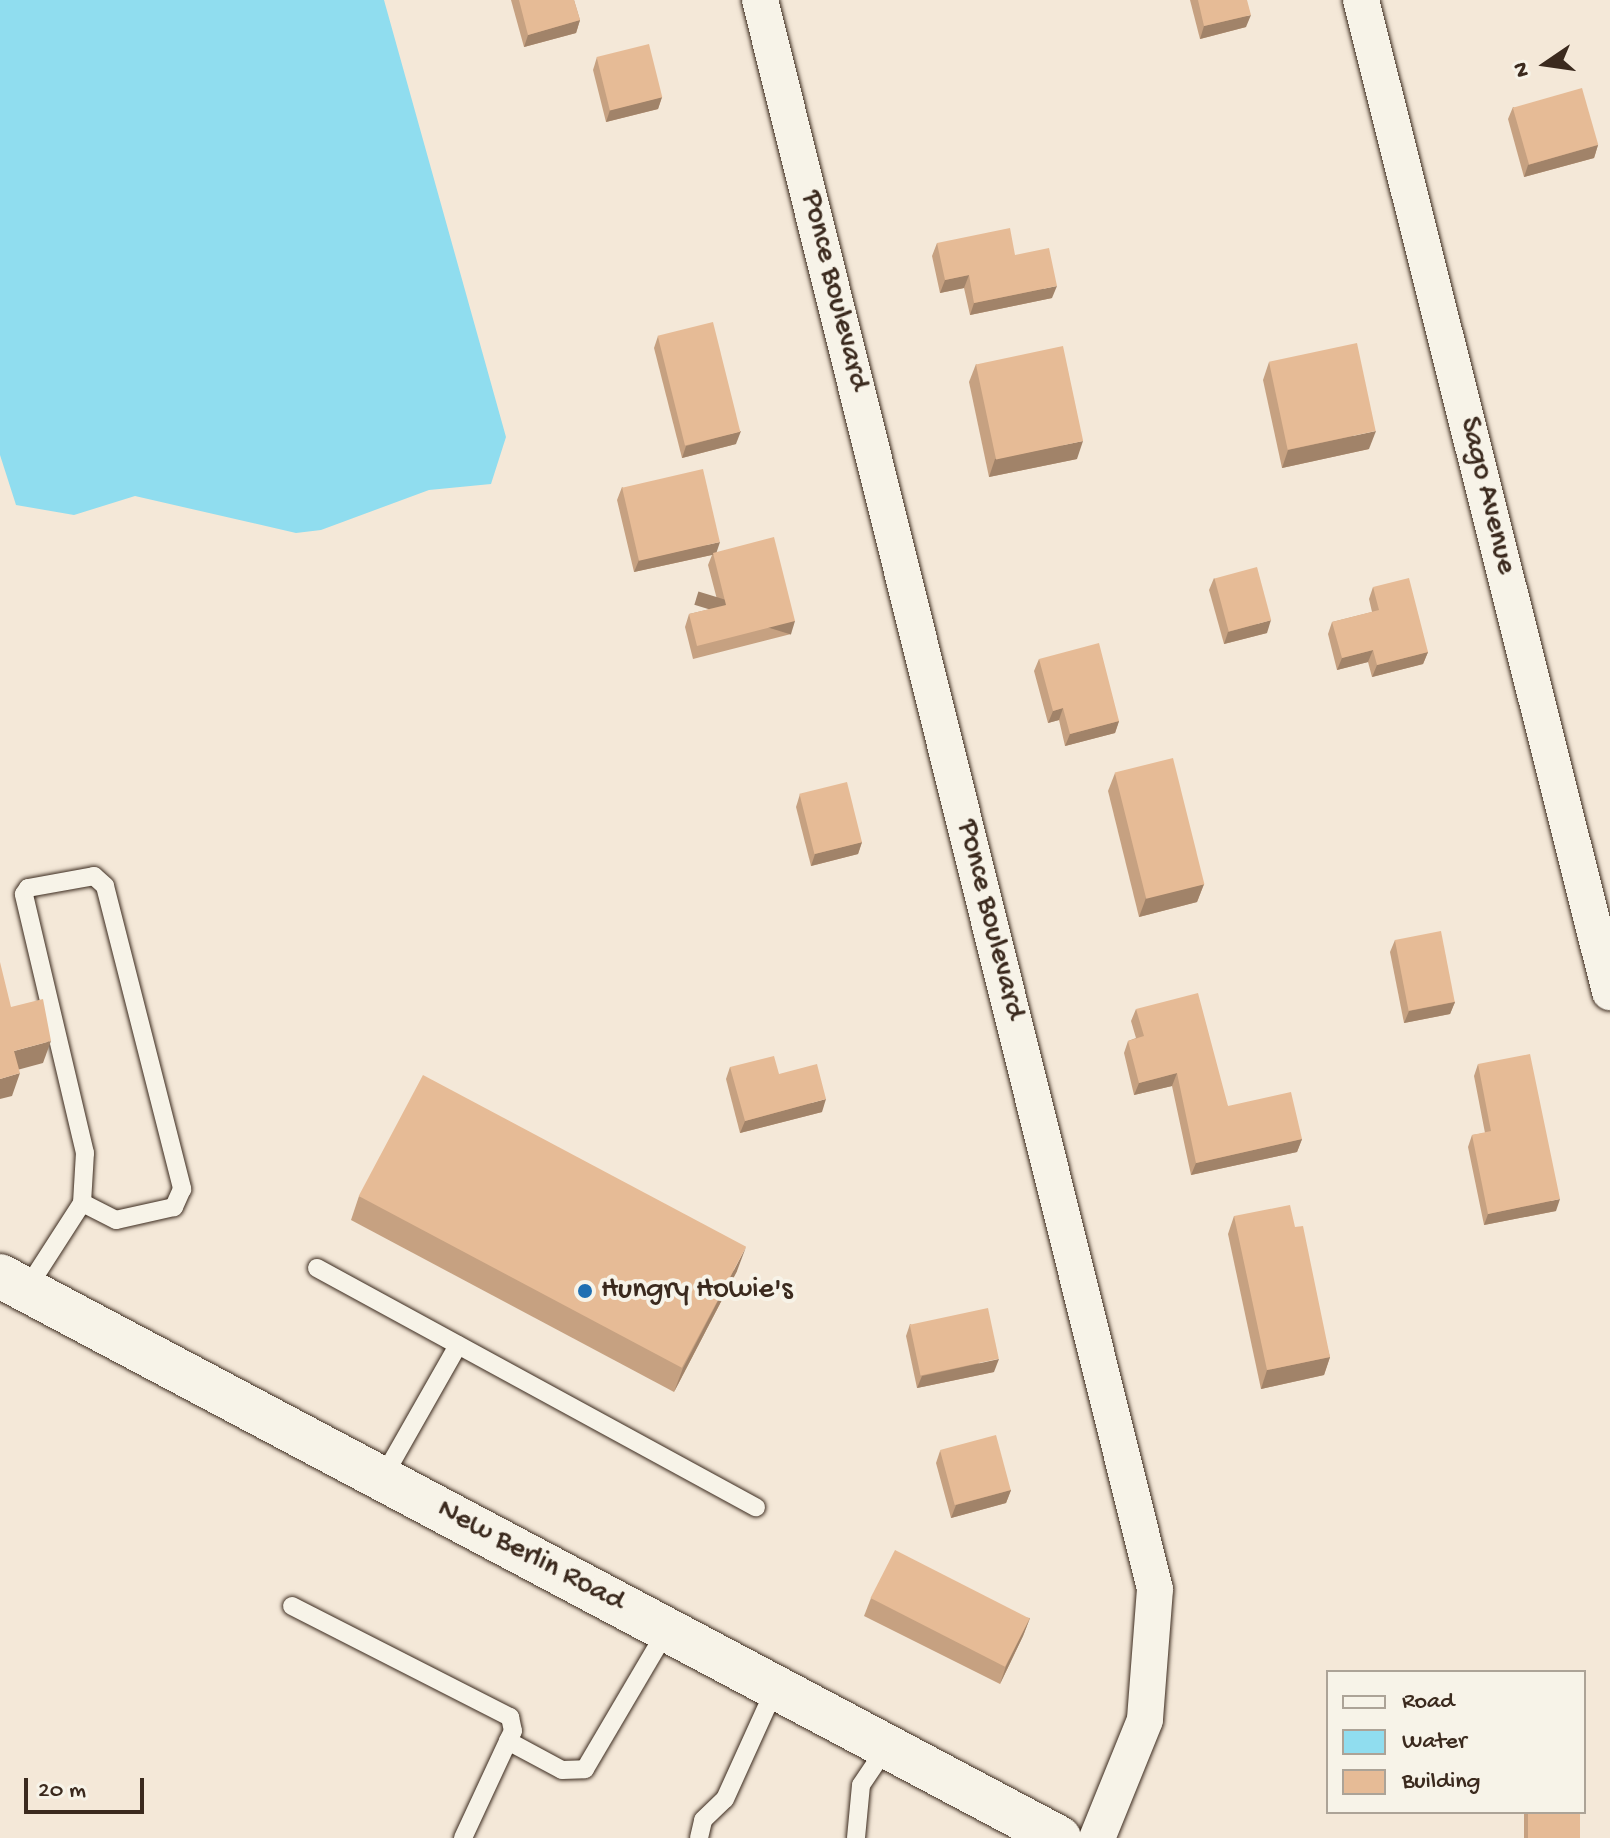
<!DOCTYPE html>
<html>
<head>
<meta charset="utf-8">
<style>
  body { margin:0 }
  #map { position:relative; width:1610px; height:1838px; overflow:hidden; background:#f4e8d8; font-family:"Gochi Hand",sans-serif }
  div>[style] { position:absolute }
  .water>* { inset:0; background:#90ddef }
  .roads { filter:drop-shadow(0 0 2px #3b2a1e) drop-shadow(0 0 2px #3b2a1e) }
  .service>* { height:18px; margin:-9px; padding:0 9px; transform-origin:9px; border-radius:9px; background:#f7f3e8 }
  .minor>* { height:36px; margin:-18px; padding:0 18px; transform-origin:18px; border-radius:18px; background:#f7f3e8 }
  .tertiary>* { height:44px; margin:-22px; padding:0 22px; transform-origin:22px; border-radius:22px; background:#f7f3e8 }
  .wall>* { inset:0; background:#c6a181; transform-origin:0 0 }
  .shaded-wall>* { inset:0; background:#a18369; transform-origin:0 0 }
  .building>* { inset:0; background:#e6bb96; transform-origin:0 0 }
  .dots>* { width:22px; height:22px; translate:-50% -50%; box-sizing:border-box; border:4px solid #f7f3e8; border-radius:50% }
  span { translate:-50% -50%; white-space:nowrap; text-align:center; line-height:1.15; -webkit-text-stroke:8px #f7f3e8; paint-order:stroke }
  .street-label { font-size:30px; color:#3b2a1e }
  .poi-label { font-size:30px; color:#3b2a1e }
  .left { translate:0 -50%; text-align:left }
  .legend { position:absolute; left:1326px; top:1670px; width:260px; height:144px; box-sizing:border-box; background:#f7f3e8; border:2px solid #aca397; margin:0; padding:10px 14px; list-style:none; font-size:24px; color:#3b2a1e }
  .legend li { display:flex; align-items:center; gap:16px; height:40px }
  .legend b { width:40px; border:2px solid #aca397 }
  .north { position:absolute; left:1506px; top:24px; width:80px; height:80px; -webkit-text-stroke:6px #f7f3e8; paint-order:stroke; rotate:257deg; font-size:22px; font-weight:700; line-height:32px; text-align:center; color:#3b2a1e }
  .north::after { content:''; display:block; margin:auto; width:28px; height:36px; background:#3b2a1e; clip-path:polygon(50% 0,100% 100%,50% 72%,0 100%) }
  .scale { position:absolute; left:24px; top:1778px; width:120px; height:36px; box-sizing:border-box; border:4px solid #3b2a1e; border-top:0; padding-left:10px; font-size:24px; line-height:28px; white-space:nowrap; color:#3b2a1e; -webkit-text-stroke:6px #f7f3e8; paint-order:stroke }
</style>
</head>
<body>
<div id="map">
  <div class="water">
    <div style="clip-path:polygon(0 0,384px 0,506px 437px,491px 484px,429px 490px,321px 530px,296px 533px,135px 496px,74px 515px,16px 505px,0 455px)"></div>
  </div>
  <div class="roads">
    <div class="service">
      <div style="left:317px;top:1268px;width:500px;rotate:28.6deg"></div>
      <div style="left:26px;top:1290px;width:103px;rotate:-57.2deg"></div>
      <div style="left:82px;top:1203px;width:50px;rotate:-86.6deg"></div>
      <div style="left:85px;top:1153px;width:266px;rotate:-103.3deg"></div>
      <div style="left:24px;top:894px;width:7px;rotate:-56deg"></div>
      <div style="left:28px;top:888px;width:67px;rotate:-10.3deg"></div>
      <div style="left:94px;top:876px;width:15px;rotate:42deg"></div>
      <div style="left:105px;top:886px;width:313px;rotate:75.7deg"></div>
      <div style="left:182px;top:1189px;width:20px;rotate:114deg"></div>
      <div style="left:174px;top:1207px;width:59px;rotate:167.4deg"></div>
      <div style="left:116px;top:1220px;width:38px;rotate:-153deg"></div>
      <div style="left:382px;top:1479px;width:154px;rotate:-60.4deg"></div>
      <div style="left:292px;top:1606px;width:245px;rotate:27deg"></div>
      <div style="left:510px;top:1717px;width:14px;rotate:78deg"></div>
      <div style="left:513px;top:1731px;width:11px;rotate:117deg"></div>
      <div style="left:463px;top:1838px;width:107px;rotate:-65.1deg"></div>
      <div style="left:508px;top:1741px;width:61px;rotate:28.2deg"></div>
      <div style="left:562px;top:1770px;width:23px;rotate:-2deg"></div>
      <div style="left:585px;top:1769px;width:161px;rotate:-59.5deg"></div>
      <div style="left:699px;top:1838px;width:18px;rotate:-77deg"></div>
      <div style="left:703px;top:1820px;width:30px;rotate:-44deg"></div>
      <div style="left:725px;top:1799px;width:121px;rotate:-65.6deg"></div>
      <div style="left:856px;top:1838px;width:53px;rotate:-84.6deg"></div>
      <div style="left:861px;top:1785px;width:45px;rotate:-56deg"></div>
    </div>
    <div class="minor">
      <div style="left:760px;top:0;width:1637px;rotate:76.04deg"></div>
      <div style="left:1155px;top:1589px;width:131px;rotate:94.4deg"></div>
      <div style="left:1145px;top:1720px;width:127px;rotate:112.1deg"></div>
      <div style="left:1361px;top:0;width:1023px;rotate:75.91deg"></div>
    </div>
    <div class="tertiary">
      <div style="left:0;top:1276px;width:1199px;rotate:27.95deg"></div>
    </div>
  </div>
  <div class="wall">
    <div style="clip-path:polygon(511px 0,574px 0,580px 20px,576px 33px,524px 47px)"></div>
    <div style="clip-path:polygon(1190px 0,1247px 0,1246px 27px,1200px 39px)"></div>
    <div style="clip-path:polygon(597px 57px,662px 97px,658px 109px,606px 122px,593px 70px)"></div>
    <div style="clip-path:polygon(1513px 107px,1598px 145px,1594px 158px,1524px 177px,1508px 119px)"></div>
    <div style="clip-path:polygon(937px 243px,1015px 255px,1052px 298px,970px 315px,964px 288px,940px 293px,932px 256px)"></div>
    <div style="clip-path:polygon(658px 336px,736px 444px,682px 458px,654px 348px)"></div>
    <div style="clip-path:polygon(1269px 362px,1369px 449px,1282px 468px,1263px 380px)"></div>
    <div style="clip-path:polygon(976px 364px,1077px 459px,989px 477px,969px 382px)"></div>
    <div style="clip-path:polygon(622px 487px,716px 552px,791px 634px,693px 659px,685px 627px,689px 614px,719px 607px,708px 565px,712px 555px,634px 572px,617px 500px)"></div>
    <div style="clip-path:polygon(1214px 578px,1267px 633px,1224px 644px,1209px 590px)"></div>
    <div style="clip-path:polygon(1373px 587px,1428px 652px,1423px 664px,1372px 677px,1368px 662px,1337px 670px,1328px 634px,1332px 622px,1372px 612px,1369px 599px)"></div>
    <div style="clip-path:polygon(1039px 659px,1119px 721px,1115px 733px,1065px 746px,1059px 720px,1048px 723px,1034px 671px)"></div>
    <div style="clip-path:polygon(1115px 773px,1204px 884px,1197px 902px,1139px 917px,1108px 791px)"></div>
    <div style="clip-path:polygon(800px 794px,862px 842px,858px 854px,811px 866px,796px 807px)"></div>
    <div style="clip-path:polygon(1395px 940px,1455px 1002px,1450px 1014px,1404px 1023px,1390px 952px)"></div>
    <div style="clip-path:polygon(1136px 1009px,1228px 1106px,1302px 1139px,1297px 1152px,1191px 1175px,1172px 1086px,1134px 1095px,1124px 1053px,1128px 1041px,1136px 1038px,1131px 1021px)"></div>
    <div style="clip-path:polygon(1478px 1064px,1556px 1211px,1484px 1225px,1468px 1147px,1472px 1135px,1485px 1133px,1474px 1076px)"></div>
    <div style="clip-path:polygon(730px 1067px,779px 1074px,822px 1112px,740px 1133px,726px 1079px)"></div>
    <div style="clip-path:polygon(359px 1196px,737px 1271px,674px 1392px,351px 1220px)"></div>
    <div style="clip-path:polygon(1234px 1216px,1295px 1227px,1330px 1357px,1324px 1375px,1261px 1389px,1228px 1234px)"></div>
    <div style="clip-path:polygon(910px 1324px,994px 1372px,917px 1388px,906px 1336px)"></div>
    <div style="clip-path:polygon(940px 1451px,1011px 1490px,1006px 1503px,951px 1518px,936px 1463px)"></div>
    <div style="clip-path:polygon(871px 1598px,1030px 1618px,1023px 1636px,1000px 1684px,864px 1616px)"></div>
    <div style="left:1524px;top:1812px;width:56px;height:26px"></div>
  </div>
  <div class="shaded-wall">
    <div style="clip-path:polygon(1251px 15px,1246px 27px,1200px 39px,1204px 26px)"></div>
    <div style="clip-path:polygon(580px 20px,576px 33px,524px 47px,528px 35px)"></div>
    <div style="clip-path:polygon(662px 97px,658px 109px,606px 122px,610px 110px)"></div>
    <div style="clip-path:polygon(1598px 145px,1594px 158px,1524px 177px,1528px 165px)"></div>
    <div style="clip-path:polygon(969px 275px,964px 288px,940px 293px,945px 280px)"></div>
    <div style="clip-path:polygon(1057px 286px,1052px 298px,970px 315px,974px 303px)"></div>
    <div style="clip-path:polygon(741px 431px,736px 444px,682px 458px,686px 446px)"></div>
    <div style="clip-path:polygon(1376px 431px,1369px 449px,1282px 468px,1288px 450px)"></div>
    <div style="clip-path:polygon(1083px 441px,1077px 459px,989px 477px,995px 459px)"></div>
    <div style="clip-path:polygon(720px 542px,716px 554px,634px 572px,639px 560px)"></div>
    <div style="clip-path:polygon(1271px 620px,1267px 633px,1224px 644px,1228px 632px)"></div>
    <div style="left:795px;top:621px;width:14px;height:101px;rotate:107deg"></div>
    <div style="clip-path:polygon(1373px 650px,1368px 662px,1337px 670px,1342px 658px)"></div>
    <div style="clip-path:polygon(1428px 652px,1423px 664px,1372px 677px,1377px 665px)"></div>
    <div style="clip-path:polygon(1063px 708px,1059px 720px,1048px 723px,1053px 711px)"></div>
    <div style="clip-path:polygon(1119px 721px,1115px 733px,1065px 746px,1070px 734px)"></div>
    <div style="clip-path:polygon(862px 842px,858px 854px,811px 866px,815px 854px)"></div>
    <div style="clip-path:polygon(1204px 884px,1197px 902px,1139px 917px,1146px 898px)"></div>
    <div style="clip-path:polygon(1455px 1002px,1450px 1014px,1404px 1023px,1409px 1011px)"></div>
    <div style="clip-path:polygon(51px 1041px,43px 1063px,6px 1073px,14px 1051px)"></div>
    <div style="clip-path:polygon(20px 1073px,12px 1096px,0 1099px,0 1079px)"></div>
    <div style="clip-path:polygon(1177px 1073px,1172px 1086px,1134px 1095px,1139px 1083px)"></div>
    <div style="clip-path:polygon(826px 1099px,822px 1112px,740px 1133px,745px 1121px)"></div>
    <div style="clip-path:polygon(1302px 1139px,1297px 1152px,1191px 1175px,1196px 1163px)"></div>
    <div style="clip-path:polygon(1560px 1199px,1556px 1211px,1484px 1225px,1488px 1214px)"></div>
    <div style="clip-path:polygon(746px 1247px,737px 1271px,674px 1392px,683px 1368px)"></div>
    <div style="clip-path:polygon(1330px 1357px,1324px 1375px,1261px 1389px,1267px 1370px)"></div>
    <div style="clip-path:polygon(999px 1359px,994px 1372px,917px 1388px,922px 1376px)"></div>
    <div style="clip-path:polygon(1011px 1490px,1006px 1503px,951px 1518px,956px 1505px)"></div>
    <div style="clip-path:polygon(1030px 1618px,1023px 1636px,1000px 1684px,1006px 1666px)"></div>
  </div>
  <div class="building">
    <div style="clip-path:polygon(519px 0,574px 0,580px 20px,528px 35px)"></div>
    <div style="clip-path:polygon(1198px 0,1247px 0,1251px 15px,1204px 26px)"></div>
    <div style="left:649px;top:44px;width:55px;height:54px;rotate:76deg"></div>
    <div style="left:1582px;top:88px;width:59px;height:72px;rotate:74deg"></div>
    <div style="clip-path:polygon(1010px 228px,1015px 255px,1049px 248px,1057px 286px,974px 303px,969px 275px,945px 280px,937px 243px)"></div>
    <div style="left:713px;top:322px;width:113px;height:57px;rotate:76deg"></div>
    <div style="left:1357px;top:343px;width:90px;height:90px;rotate:78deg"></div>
    <div style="left:1063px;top:346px;width:97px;height:89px;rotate:78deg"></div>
    <div style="left:703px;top:469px;width:75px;height:83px;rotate:77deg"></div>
    <div style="clip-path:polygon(774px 537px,795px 621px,697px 646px,689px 614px,726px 605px,713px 553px)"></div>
    <div style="left:1257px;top:567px;width:55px;height:44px;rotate:75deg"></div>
    <div style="clip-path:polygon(1409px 578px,1428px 652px,1377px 665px,1373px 650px,1342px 658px,1332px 622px,1379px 610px,1373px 587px)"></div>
    <div style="clip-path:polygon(1099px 643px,1119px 721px,1070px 734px,1063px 708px,1053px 711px,1039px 659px)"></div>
    <div style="left:1173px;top:758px;width:130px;height:60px;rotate:76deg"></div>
    <div style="left:847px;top:782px;width:62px;height:49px;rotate:76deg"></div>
    <div style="left:1441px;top:931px;width:72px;height:47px;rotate:79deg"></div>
    <div style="clip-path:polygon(0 962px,11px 1007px,43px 999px,51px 1041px,14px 1051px,20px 1073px,0 1079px)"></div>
    <div style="clip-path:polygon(1198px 993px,1228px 1106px,1291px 1092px,1302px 1139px,1196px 1163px,1177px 1073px,1139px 1083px,1128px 1041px,1144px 1036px,1136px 1009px)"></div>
    <div style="clip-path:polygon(1530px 1054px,1560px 1199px,1488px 1214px,1472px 1135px,1491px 1131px,1478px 1064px)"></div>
    <div style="clip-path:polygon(774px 1056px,779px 1074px,817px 1064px,826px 1099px,745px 1121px,730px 1067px)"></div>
    <div style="left:423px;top:1075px;width:366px;height:137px;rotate:28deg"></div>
    <div style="clip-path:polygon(1290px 1205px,1295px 1227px,1303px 1226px,1330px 1357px,1267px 1370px,1234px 1216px)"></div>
    <div style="left:988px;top:1308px;width:52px;height:80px;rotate:78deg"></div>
    <div style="left:996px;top:1435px;width:57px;height:58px;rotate:75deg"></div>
    <div style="left:895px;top:1550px;width:151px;height:54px;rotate:27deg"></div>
    <div style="left:1528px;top:1812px;width:52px;height:26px"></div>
  </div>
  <div class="dots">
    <div style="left:585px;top:1291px;background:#1f6fb2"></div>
  </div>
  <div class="street-label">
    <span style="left:833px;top:291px;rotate:76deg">Ponce Boulevard</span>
    <span style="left:1486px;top:496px;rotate:76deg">Sago Avenue</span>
    <span style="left:989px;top:920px;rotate:76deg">Ponce Boulevard</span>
    <span style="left:530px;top:1557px;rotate:28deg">New Berlin Road</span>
  </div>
  <div class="poi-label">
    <span class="left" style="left:601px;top:1291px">Hungry Howie's</span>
  </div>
  <ul class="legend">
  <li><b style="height:10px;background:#f7f3e8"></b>Road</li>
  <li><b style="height:22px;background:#90ddef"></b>Water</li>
  <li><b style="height:22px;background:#e6bb96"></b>Building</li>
  </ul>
  <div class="north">N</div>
  <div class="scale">20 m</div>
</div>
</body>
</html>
